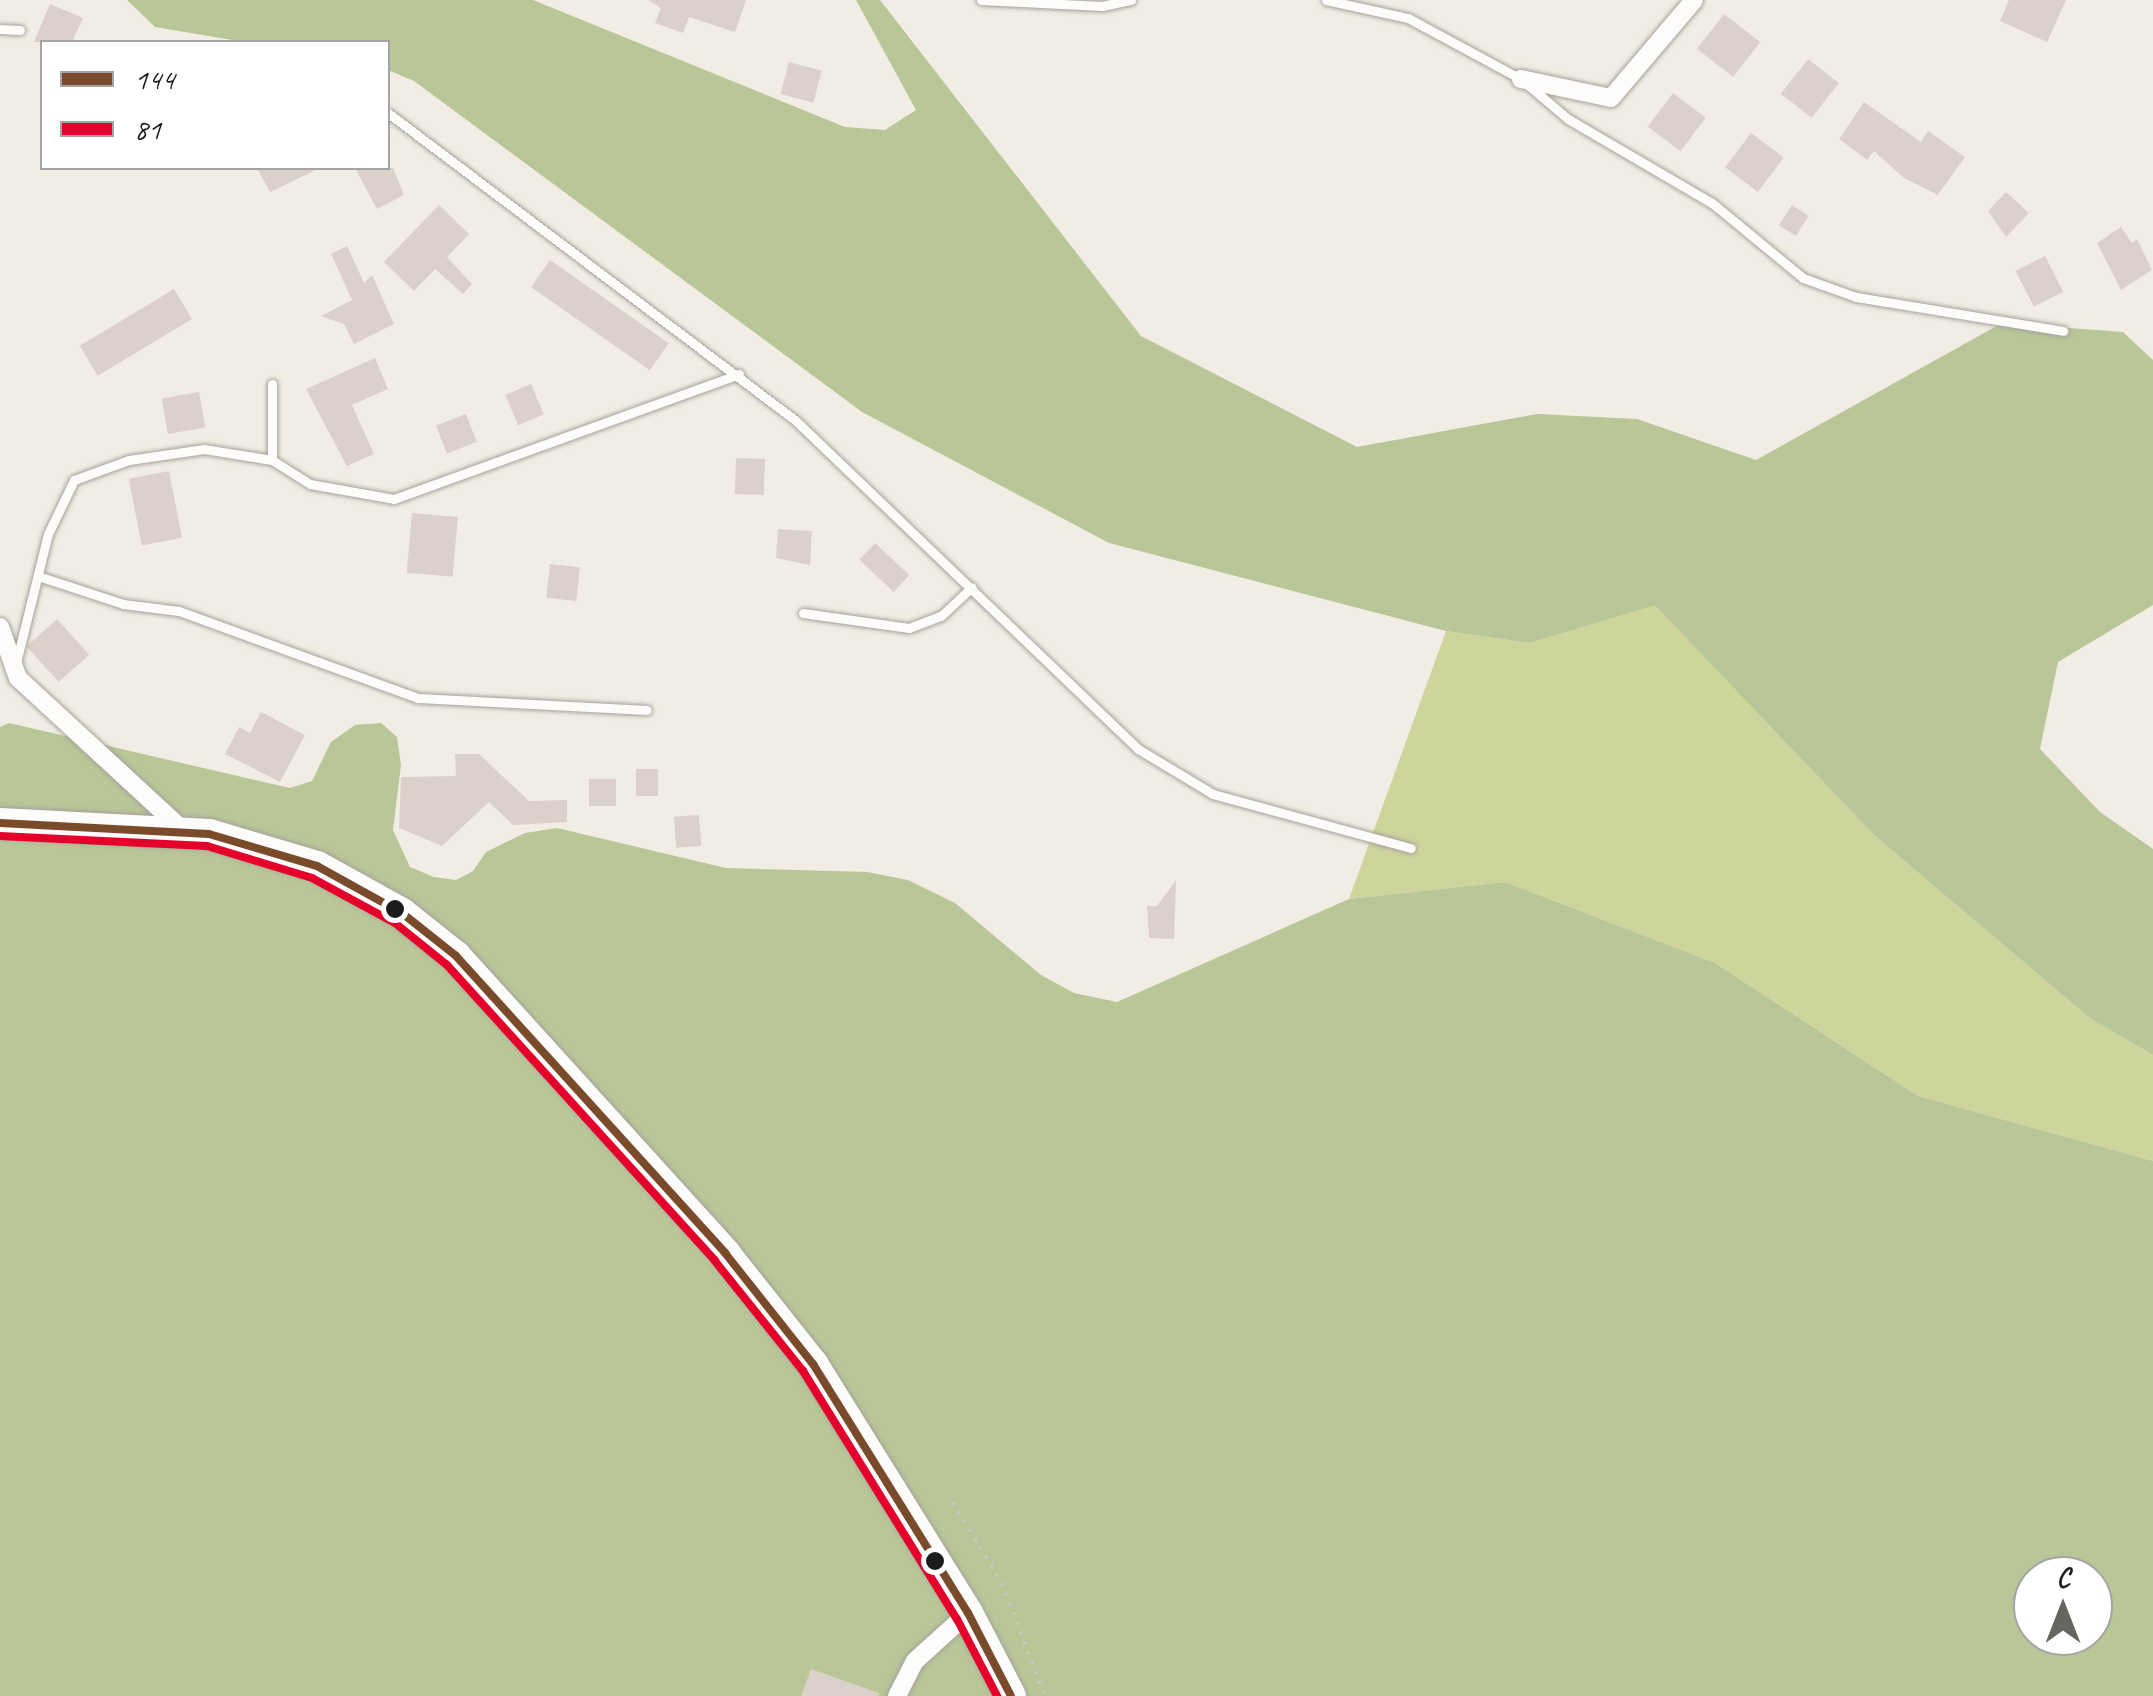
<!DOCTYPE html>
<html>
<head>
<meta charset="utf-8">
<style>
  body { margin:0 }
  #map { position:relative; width:2153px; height:1696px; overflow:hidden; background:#f2ede4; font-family:Caveat,sans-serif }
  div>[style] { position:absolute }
  .green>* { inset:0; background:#cdd49c }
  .forest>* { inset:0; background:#b9c697 }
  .building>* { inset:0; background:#dcd0ca; transform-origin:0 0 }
  .path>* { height:4px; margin-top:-2px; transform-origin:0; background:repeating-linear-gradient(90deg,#c9c8c5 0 2.5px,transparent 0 10.5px) }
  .roads { filter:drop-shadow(0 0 2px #a5a29d) drop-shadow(0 0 2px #a5a29d) }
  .service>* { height:9px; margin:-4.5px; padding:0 4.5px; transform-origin:4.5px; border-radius:4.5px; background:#fdfcfb }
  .minor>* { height:18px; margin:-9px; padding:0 9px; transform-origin:9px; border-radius:9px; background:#fdfcfb }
  .trunk>* { height:30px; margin:-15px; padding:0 15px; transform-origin:15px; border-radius:15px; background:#fdfcfb }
  .bus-1>* { height:8px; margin:-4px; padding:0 4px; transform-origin:4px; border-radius:4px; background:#7a4b2a }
  .bus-2>* { height:8px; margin:-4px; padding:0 4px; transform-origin:4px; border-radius:4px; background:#e4002b }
  .dots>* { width:28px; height:28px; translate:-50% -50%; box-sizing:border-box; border:5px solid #fff; border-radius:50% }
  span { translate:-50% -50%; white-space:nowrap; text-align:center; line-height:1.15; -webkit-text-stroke:8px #fff; paint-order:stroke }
  .legend { position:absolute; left:40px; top:40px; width:350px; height:130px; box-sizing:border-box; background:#fff; border:2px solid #a4a4a4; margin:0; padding:12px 18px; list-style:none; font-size:30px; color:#1c1c1c }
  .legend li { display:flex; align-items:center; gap:20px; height:50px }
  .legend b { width:50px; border:2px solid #a4a4a4 }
  .north { position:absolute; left:2013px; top:1556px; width:100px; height:100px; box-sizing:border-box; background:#fff; border:2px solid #a4a4a4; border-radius:50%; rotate:0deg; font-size:28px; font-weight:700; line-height:40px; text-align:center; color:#1c1c1c }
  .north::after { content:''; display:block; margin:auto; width:35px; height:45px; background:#676562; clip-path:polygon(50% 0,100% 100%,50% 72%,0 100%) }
</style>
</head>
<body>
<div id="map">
  <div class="green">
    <div style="clip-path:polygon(1655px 604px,1875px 836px,2091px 1019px,2153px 1055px,2153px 1161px,1918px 1096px,1715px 963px,1505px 882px,1349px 899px,1446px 631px,1529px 643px)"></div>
  </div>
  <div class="forest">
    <div style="clip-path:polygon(127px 0,533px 0,845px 127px,885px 130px,916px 110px,856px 0,880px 0,1141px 336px,1357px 447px,1537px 414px,1637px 419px,1756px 460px,2002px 323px,2123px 332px,2153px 360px,2153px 605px,2058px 662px,2040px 749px,2100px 812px,2153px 849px,2153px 1055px,2091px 1019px,1875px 836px,1655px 605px,1529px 643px,1446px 631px,1109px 543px,862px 412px,414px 81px,388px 70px,388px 42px,244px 42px,155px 27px)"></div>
    <div style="clip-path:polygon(evenodd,9px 723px,290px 788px,312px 781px,331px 742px,355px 725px,381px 723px,397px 737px,401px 765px,393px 830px,410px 867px,434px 877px,456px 880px,473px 871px,486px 852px,525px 833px,557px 828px,726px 868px,867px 872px,908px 880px,955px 903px,1041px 975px,1074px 993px,1117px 1002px,1349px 899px,1505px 882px,1715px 963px,1918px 1096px,2153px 1161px,2153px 1696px,0 1696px,0 727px,9px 723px,2033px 1576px,2093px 1576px,2093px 1636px,2033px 1636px,2033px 1576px)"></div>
  </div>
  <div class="building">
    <div style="clip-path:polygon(648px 0,746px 0,735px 32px,689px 17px,683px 33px,655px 23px,661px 8px)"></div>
    <div style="clip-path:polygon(2009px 0,2066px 0,2047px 42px,2000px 21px)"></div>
    <div style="clip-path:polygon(50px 4px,83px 18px,72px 42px,34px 42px)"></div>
    <div style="left:1724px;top:14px;width:46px;height:44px;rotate:38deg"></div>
    <div style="left:1808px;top:59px;width:39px;height:44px;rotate:38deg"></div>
    <div style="left:789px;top:62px;width:34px;height:33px;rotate:15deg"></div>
    <div style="left:1673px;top:93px;width:41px;height:42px;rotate:37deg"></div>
    <div style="clip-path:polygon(1864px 102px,1921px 142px,1928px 131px,1965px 157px,1938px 195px,1904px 178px,1874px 151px,1867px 160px,1839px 139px)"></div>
    <div style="left:1751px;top:133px;width:41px;height:43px;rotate:37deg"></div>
    <div style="clip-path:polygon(257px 168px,320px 168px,270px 192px)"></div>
    <div style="clip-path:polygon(355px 168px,393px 168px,404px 195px,377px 209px)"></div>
    <div style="clip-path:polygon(2006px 192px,2029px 213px,2006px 237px,1988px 211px)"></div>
    <div style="clip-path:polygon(439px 205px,469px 234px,447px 257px,472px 284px,463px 294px,435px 269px,414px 291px,384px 262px)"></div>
    <div style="left:1792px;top:205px;width:20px;height:24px;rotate:33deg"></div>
    <div style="clip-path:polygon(2121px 227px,2132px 243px,2137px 239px,2152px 270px,2121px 290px,2097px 243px)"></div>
    <div style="clip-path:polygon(347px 246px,364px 283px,372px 275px,394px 324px,354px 344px,344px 324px,321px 316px,352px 300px,331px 254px)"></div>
    <div style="left:2045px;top:256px;width:40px;height:33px;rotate:63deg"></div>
    <div style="left:550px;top:260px;width:145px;height:33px;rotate:35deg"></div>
    <div style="left:174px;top:289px;width:35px;height:110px;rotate:59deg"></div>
    <div style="clip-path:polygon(375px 358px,388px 389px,352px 405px,374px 454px,347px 466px,306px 389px)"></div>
    <div style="left:531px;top:384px;width:33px;height:28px;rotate:67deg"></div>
    <div style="left:199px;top:392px;width:36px;height:38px;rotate:80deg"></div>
    <div style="left:466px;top:414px;width:30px;height:32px;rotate:69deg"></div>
    <div style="left:736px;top:458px;width:29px;height:36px;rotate:2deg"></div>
    <div style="left:169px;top:471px;width:68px;height:41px;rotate:79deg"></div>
    <div style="left:412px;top:513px;width:46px;height:60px;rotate:5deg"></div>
    <div style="clip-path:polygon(778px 529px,812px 531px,810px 565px,776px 558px)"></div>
    <div style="left:875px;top:543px;width:47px;height:23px;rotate:43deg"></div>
    <div style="left:550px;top:564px;width:30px;height:34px;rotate:6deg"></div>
    <div style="left:57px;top:619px;width:48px;height:41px;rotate:48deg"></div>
    <div style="clip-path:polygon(261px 712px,305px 735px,280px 782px,225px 754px,239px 727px,250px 733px)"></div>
    <div style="clip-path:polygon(455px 754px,479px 754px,529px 801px,567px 800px,567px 822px,513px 825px,489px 802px,442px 846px,399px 828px,401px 777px,456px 776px)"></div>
    <div style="left:636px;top:769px;width:22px;height:27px"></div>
    <div style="left:589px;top:779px;width:27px;height:27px"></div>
    <div style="left:699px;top:815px;width:31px;height:25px;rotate:86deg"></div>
    <div style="clip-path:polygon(1176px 880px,1174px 939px,1149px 938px,1147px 906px,1157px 906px)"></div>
    <div style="clip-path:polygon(811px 1669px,879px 1693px,878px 1696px,801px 1696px)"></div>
  </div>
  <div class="path">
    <div style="left:953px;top:1502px;width:95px;rotate:58.8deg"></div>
    <div style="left:1002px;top:1583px;width:121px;rotate:69.2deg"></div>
  </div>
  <div class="roads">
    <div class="service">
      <div style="left:981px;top:0;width:121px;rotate:2.8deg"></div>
      <div style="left:1102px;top:6px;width:30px;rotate:-12deg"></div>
      <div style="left:1326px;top:0;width:84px;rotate:12.4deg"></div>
      <div style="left:1408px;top:18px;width:128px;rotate:28.4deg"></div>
      <div style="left:1521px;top:79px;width:62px;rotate:40.4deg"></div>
      <div style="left:1568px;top:119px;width:167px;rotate:30.3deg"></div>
      <div style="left:1712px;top:203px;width:118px;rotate:39.5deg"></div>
      <div style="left:1803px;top:278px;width:56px;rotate:19.7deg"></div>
      <div style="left:1856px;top:297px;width:210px;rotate:9.3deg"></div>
      <div style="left:0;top:29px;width:20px;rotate:3deg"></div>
      <div style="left:388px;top:113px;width:510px;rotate:37.03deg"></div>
      <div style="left:795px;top:420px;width:475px;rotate:43.8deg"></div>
      <div style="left:1138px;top:749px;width:87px;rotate:31deg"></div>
      <div style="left:1213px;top:794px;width:205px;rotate:15.3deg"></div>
      <div style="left:272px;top:384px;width:76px;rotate:90deg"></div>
      <div style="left:38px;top:576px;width:89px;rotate:18.2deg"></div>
      <div style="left:123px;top:604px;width:56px;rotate:7.1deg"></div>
      <div style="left:179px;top:611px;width:254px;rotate:20deg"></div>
      <div style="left:418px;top:698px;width:229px;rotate:3deg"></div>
      <div style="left:803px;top:613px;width:107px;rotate:8.1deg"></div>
      <div style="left:909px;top:628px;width:34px;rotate:-21deg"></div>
      <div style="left:941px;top:616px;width:42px;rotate:-43.1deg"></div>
      <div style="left:16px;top:663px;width:133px;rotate:-76.1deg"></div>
      <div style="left:48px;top:534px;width:60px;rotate:-64.3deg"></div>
      <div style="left:74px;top:480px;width:59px;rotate:-20deg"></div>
      <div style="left:129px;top:460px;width:76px;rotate:-8.3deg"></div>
      <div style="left:204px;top:449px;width:69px;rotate:9.2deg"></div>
      <div style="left:272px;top:460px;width:45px;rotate:32.3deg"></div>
      <div style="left:310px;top:484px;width:85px;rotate:10.1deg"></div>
      <div style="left:394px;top:499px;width:367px;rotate:-19.9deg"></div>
    </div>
    <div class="minor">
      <div style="left:1521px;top:79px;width:92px;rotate:11.9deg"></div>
      <div style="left:1611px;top:98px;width:128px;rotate:-49.7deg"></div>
      <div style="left:0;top:627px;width:54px;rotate:70.6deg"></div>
      <div style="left:18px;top:678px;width:224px;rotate:42.7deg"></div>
      <div style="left:897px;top:1696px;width:39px;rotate:-63deg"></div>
      <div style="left:915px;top:1661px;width:72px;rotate:-42.2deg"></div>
    </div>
    <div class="trunk">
      <div style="left:0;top:823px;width:209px;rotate:3deg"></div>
      <div style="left:209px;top:834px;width:113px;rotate:16.5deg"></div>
      <div style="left:317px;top:866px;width:97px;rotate:28.9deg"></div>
      <div style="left:402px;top:913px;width:69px;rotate:38.5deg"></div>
      <div style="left:456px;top:956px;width:401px;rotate:47.8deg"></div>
      <div style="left:725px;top:1253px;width:142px;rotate:51.6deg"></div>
      <div style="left:813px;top:1364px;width:293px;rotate:58.1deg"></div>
      <div style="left:968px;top:1613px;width:93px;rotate:62.6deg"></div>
    </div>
  </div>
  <div class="bus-1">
    <div style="left:0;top:823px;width:209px;rotate:3deg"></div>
    <div style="left:209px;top:834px;width:113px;rotate:16.5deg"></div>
    <div style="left:317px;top:866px;width:97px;rotate:28.9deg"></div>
    <div style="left:402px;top:913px;width:69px;rotate:38.5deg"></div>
    <div style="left:456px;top:956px;width:401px;rotate:47.8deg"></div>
    <div style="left:725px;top:1253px;width:142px;rotate:51.6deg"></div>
    <div style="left:813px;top:1364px;width:293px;rotate:58.1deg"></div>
    <div style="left:968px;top:1613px;width:93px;rotate:62.6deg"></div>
  </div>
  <div class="bus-2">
    <div style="left:0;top:836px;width:207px;rotate:2.8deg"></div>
    <div style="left:207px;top:846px;width:110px;rotate:16.9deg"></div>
    <div style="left:312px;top:878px;width:94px;rotate:28.5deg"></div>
    <div style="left:395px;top:923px;width:67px;rotate:38.9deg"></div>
    <div style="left:447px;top:965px;width:399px;rotate:47.8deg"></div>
    <div style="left:715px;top:1261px;width:141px;rotate:51.3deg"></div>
    <div style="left:803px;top:1371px;width:292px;rotate:58.2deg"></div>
    <div style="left:957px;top:1619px;width:87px;rotate:62.5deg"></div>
  </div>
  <div class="dots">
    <div style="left:395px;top:909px;background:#1c1c1c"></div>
    <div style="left:935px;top:1561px;background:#1c1c1c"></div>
  </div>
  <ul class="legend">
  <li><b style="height:12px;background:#7a4b2a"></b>144</li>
  <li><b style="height:12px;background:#e4002b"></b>81</li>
  </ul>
  <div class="north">С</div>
</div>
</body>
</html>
